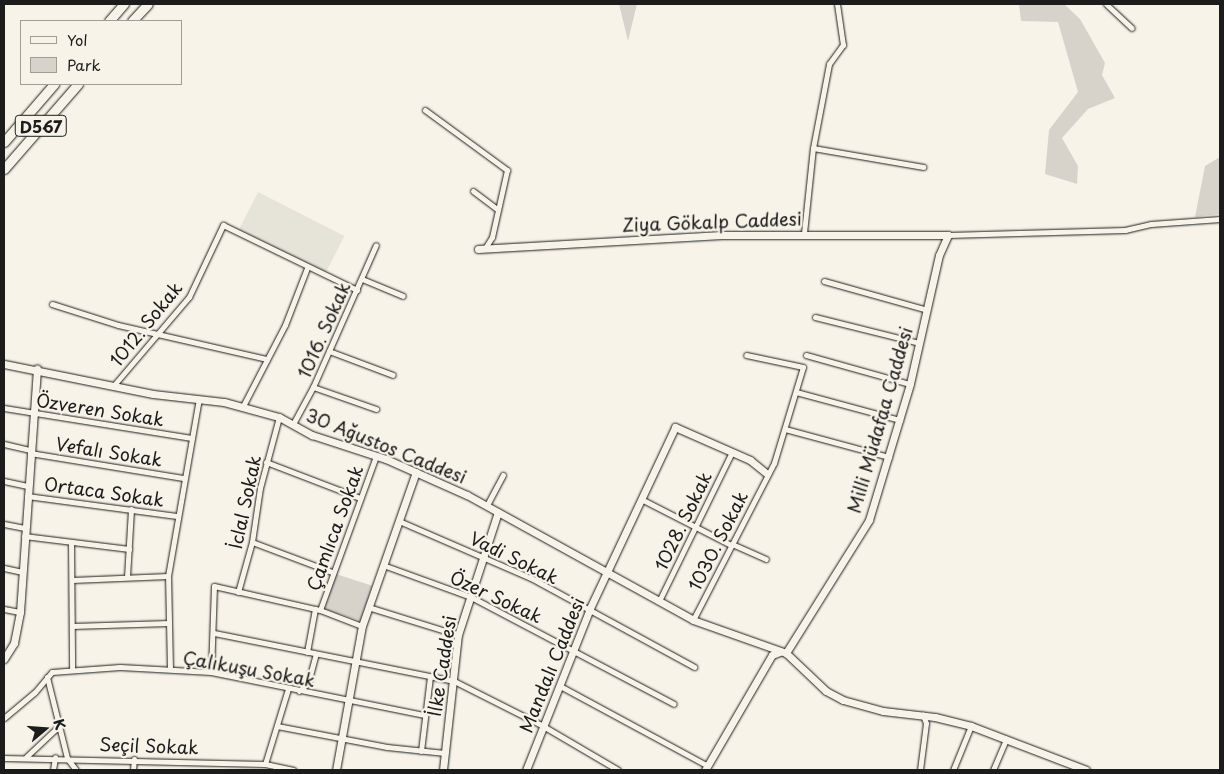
<!DOCTYPE html>
<html>
<head>
<meta charset="utf-8">
<style>
  body { margin:0 }
  #map { position:relative; width:1224px; height:774px; overflow:hidden; background:#f7f3e8; font-family:"Playpen Sans",sans-serif }
  div>[style] { position:absolute }
  .built>* { inset:0; background:#e6e3d9; transform-origin:0 0 }
  .green>* { inset:0; background:#d7d3cb; transform-origin:0 0 }
  .roads { filter:drop-shadow(0 0 1px #1c1c1c) drop-shadow(0 0 1px #1c1c1c) }
  .street>* { height:5px; margin:-2.5px; padding:0 2.5px; transform-origin:2.5px; border-radius:2.5px; background:#f7f3e8 }
  .secondary>* { height:7px; margin:-3.5px; padding:0 3.5px; transform-origin:3.5px; border-radius:3.5px; background:#f7f3e8 }
  .highway>* { height:9px; margin:-4.5px; padding:0 4.5px; transform-origin:4.5px; border-radius:4.5px; background:#f7f3e8 }
  span { translate:-50% -50%; white-space:nowrap; text-align:center; line-height:1.15; -webkit-text-stroke:4.5px #f7f3e8; paint-order:stroke }
  .shield-label span { padding:1px 4px; background:#f7f3e8; border:1px solid; border-radius:4px; -webkit-text-stroke-width:0 }
  .shield-label { font-size:16px; color:#1c1c1c; font-weight:700 }
  .street-label { font-size:18px; color:#1c1c1c }
  .frame { position:absolute; inset:0; border:5px solid #1c1c1c; pointer-events:none }
  .legend { position:absolute; left:20px; top:20px; width:162px; height:65px; box-sizing:border-box; background:#f7f3e8; border:1px solid #9f9d96; margin:0; padding:6px 9px; list-style:none; font-size:15px; color:#1c1c1c }
  .legend li { display:flex; align-items:center; gap:10px; height:25px }
  .legend b { width:25px; border:1px solid #9f9d96 }
  .north { position:absolute; left:20px; top:704px; width:50px; height:50px; -webkit-text-stroke:4px #f7f3e8; paint-order:stroke; rotate:72deg; font-size:14px; font-weight:700; line-height:20px; text-align:center; color:#1c1c1c }
  .north::after { content:''; display:block; margin:auto; width:18px; height:22px; background:#1c1c1c; clip-path:polygon(50% 0,100% 100%,50% 72%,0 100%) }
</style>
</head>
<body>
<div id="map">
  <div class="built">
    <div style="left:258px;top:192px;width:97px;height:42px;rotate:27deg"></div>
  </div>
  <div class="green">
    <div style="clip-path:polygon(619px 4px,637px 4px,628px 41px)"></div>
    <div style="clip-path:polygon(1019px 4px,1064px 4px,1080px 19px,1105px 63px,1102px 75px,1115px 98px,1088px 109px,1062px 138px,1078px 166px,1077px 184px,1045px 174px,1049px 130px,1078px 92px,1058px 22px,1021px 21px)"></div>
    <div style="clip-path:polygon(1220px 157px,1220px 214px,1195px 217px,1205px 166px)"></div>
    <div style="left:336px;top:574px;width:38px;height:37px;rotate:18deg"></div>
  </div>
  <div class="roads">
    <div class="street">
      <div style="left:1106px;top:4px;width:35px;rotate:43deg"></div>
      <div style="left:425px;top:110px;width:102px;rotate:36.2deg"></div>
      <div style="left:507px;top:170px;width:69px;rotate:102.6deg"></div>
      <div style="left:492px;top:237px;width:13px;rotate:122deg"></div>
      <div style="left:813px;top:148px;width:112px;rotate:9.8deg"></div>
      <div style="left:473px;top:191px;width:30px;rotate:37deg"></div>
      <div style="left:804px;top:233px;width:85px;rotate:-84deg"></div>
      <div style="left:813px;top:148px;width:86px;rotate:-79.2deg"></div>
      <div style="left:829px;top:64px;width:24px;rotate:-54deg"></div>
      <div style="left:843px;top:45px;width:41px;rotate:-98.3deg"></div>
      <div style="left:948px;top:235px;width:177px;rotate:-1.6deg"></div>
      <div style="left:1125px;top:230px;width:27px;rotate:-13deg"></div>
      <div style="left:1151px;top:224px;width:69px;rotate:-4.1deg"></div>
      <div style="left:362px;top:279px;width:44px;rotate:22.5deg"></div>
      <div style="left:824px;top:281px;width:107px;rotate:15.7deg"></div>
      <div style="left:52px;top:304px;width:69px;rotate:17.7deg"></div>
      <div style="left:118px;top:325px;width:153px;rotate:12.9deg"></div>
      <div style="left:815px;top:317px;width:107px;rotate:14deg"></div>
      <div style="left:329px;top:351px;width:68px;rotate:20.6deg"></div>
      <div style="left:806px;top:355px;width:108px;rotate:15.6deg"></div>
      <div style="left:114px;top:385px;width:116px;rotate:-49.6deg"></div>
      <div style="left:189px;top:297px;width:80px;rotate:-64.7deg"></div>
      <div style="left:223px;top:225px;width:149px;rotate:25.9deg"></div>
      <div style="left:313px;top:387px;width:67px;rotate:19.2deg"></div>
      <div style="left:796px;top:392px;width:108px;rotate:15.1deg"></div>
      <div style="left:243px;top:406px;width:91px;rotate:-62.6deg"></div>
      <div style="left:285px;top:325px;width:61px;rotate:-68.9deg"></div>
      <div style="left:4px;top:408px;width:190px;rotate:9.1deg"></div>
      <div style="left:293px;top:424px;width:42px;rotate:-61.6deg"></div>
      <div style="left:313px;top:387px;width:155px;rotate:-66.1deg"></div>
      <div style="left:785px;top:429px;width:108px;rotate:15.1deg"></div>
      <div style="left:4px;top:444px;width:27px;rotate:13deg"></div>
      <div style="left:30px;top:453px;width:155px;rotate:9.3deg"></div>
      <div style="left:266px;top:462px;width:101px;rotate:21deg"></div>
      <div style="left:4px;top:481px;width:25px;rotate:12deg"></div>
      <div style="left:27px;top:496px;width:151px;rotate:7.6deg"></div>
      <div style="left:641px;top:499px;width:101px;rotate:27.1deg"></div>
      <div style="left:487px;top:505px;width:34px;rotate:-62deg"></div>
      <div style="left:399px;top:521px;width:144px;rotate:23.4deg"></div>
      <div style="left:531px;top:578px;width:186px;rotate:28.6deg"></div>
      <div style="left:4px;top:524px;width:21px;rotate:11deg"></div>
      <div style="left:24px;top:536px;width:106px;rotate:7.1deg"></div>
      <div style="left:71px;top:542px;width:127px;rotate:89.5deg"></div>
      <div style="left:252px;top:542px;width:85px;rotate:20.6deg"></div>
      <div style="left:732px;top:544px;width:37px;rotate:24deg"></div>
      <div style="left:383px;top:565px;width:94px;rotate:20deg"></div>
      <div style="left:471px;top:597px;width:229px;rotate:27.8deg"></div>
      <div style="left:4px;top:568px;width:19px;rotate:12deg"></div>
      <div style="left:127px;top:577px;width:68px;rotate:-86.6deg"></div>
      <div style="left:72px;top:580px;width:96px;rotate:-2.4deg"></div>
      <div style="left:238px;top:592px;width:52px;rotate:-74.4deg"></div>
      <div style="left:252px;top:542px;width:55px;rotate:-81.6deg"></div>
      <div style="left:260px;top:488px;width:73px;rotate:-75deg"></div>
      <div style="left:659px;top:601px;width:166px;rotate:-63.9deg"></div>
      <div style="left:368px;top:607px;width:94px;rotate:17.3deg"></div>
      <div style="left:4px;top:609px;width:16px;rotate:11deg"></div>
      <div style="left:320px;top:610px;width:164px;rotate:-70deg"></div>
      <div style="left:693px;top:620px;width:177px;rotate:-62.7deg"></div>
      <div style="left:774px;top:463px;width:100px;rotate:-73.2deg"></div>
      <div style="left:803px;top:367px;width:58px;rotate:-168.1deg"></div>
      <div style="left:72px;top:626px;width:97px;rotate:-1.8deg"></div>
      <div style="left:214px;top:633px;width:245px;rotate:11.3deg"></div>
      <div style="left:454px;top:681px;width:100px;rotate:26.8deg"></div>
      <div style="left:543px;top:726px;width:87px;rotate:30.4deg"></div>
      <div style="left:307px;top:652px;width:44px;rotate:-79.5deg"></div>
      <div style="left:170px;top:669px;width:93px;rotate:-91.2deg"></div>
      <div style="left:168px;top:576px;width:180px;rotate:-80.1deg"></div>
      <div style="left:211px;top:672px;width:86px;rotate:-88deg"></div>
      <div style="left:214px;top:586px;width:109px;rotate:12.8deg"></div>
      <div style="left:320px;top:610px;width:45px;rotate:20.9deg"></div>
      <div style="left:47px;top:677px;width:83px;rotate:76.1deg"></div>
      <div style="left:67px;top:758px;width:15px;rotate:53deg"></div>
      <div style="left:560px;top:686px;width:168px;rotate:28.4deg"></div>
      <div style="left:299px;top:691px;width:12px;rotate:-42deg"></div>
      <div style="left:308px;top:683px;width:30px;rotate:-75deg"></div>
      <div style="left:4px;top:718px;width:40px;rotate:-40deg"></div>
      <div style="left:35px;top:692px;width:26px;rotate:-50deg"></div>
      <div style="left:52px;top:672px;width:68px;rotate:-4.2deg"></div>
      <div style="left:120px;top:667px;width:91px;rotate:3.1deg"></div>
      <div style="left:211px;top:672px;width:218px;rotate:11.4deg"></div>
      <div style="left:277px;top:726px;width:112px;rotate:10.8deg"></div>
      <div style="left:387px;top:747px;width:58px;rotate:5.9deg"></div>
      <div style="left:421px;top:751px;width:75px;rotate:-83.1deg"></div>
      <div style="left:26px;top:757px;width:47px;rotate:-43.3deg"></div>
      <div style="left:4px;top:758px;width:261px;rotate:1.3deg"></div>
      <div style="left:265px;top:764px;width:29px;rotate:12deg"></div>
      <div style="left:265px;top:764px;width:78px;rotate:-73deg"></div>
      <div style="left:53px;top:770px;width:13px;rotate:-81deg"></div>
      <div style="left:133px;top:770px;width:11px;rotate:-85deg"></div>
      <div style="left:920px;top:770px;width:47px;rotate:-82.7deg"></div>
      <div style="left:926px;top:723px;width:9px;rotate:-111deg"></div>
      <div style="left:953px;top:770px;width:48px;rotate:-67.8deg"></div>
      <div style="left:993px;top:770px;width:34px;rotate:-67deg"></div>
    </div>
    <div class="secondary">
      <div style="left:478px;top:249px;width:244px;rotate:-3.3deg"></div>
      <div style="left:722px;top:235px;width:226px"></div>
      <div style="left:948px;top:235px;width:22px;rotate:114deg"></div>
      <div style="left:939px;top:255px;width:132px;rotate:102.7deg"></div>
      <div style="left:910px;top:384px;width:142px;rotate:106.8deg"></div>
      <div style="left:869px;top:520px;width:157px;rotate:122deg"></div>
      <div style="left:4px;top:364px;width:152px;rotate:11.4deg"></div>
      <div style="left:153px;top:394px;width:71px;rotate:6.4deg"></div>
      <div style="left:224px;top:402px;width:57px;rotate:15.3deg"></div>
      <div style="left:279px;top:417px;width:38px;rotate:29deg"></div>
      <div style="left:312px;top:435px;width:78px;rotate:18deg"></div>
      <div style="left:386px;top:459px;width:89px;rotate:24deg"></div>
      <div style="left:467px;top:495px;width:258px;rotate:28.9deg"></div>
      <div style="left:693px;top:620px;width:99px;rotate:19.5deg"></div>
      <div style="left:786px;top:653px;width:55px;rotate:43.5deg"></div>
      <div style="left:826px;top:691px;width:19px;rotate:28deg"></div>
      <div style="left:843px;top:700px;width:41px;rotate:15.4deg"></div>
      <div style="left:883px;top:711px;width:52px;rotate:6.6deg"></div>
      <div style="left:935px;top:717px;width:37px;rotate:14deg"></div>
      <div style="left:971px;top:726px;width:123px;rotate:20.9deg"></div>
      <div style="left:4px;top:659px;width:19px;rotate:-58deg"></div>
      <div style="left:14px;top:643px;width:32px;rotate:-79deg"></div>
      <div style="left:20px;top:612px;width:244px;rotate:-86deg"></div>
      <div style="left:336px;top:770px;width:146px;rotate:-79.8deg"></div>
      <div style="left:362px;top:626px;width:163px;rotate:-70.7deg"></div>
      <div style="left:443px;top:770px;width:136px;rotate:-83.7deg"></div>
      <div style="left:458px;top:635px;width:129px;rotate:-72deg"></div>
      <div style="left:526px;top:770px;width:174px;rotate:-68.4deg"></div>
      <div style="left:590px;top:608px;width:200px;rotate:-64.8deg"></div>
      <div style="left:675px;top:427px;width:82px;rotate:23.7deg"></div>
      <div style="left:750px;top:460px;width:22px;rotate:39deg"></div>
      <div style="left:705px;top:770px;width:133px;rotate:-59.8deg"></div>
      <div style="left:772px;top:655px;width:9px;rotate:-21deg"></div>
    </div>
    <div class="highway">
      <div style="left:109px;top:21px;width:23px;rotate:-49deg"></div>
      <div style="left:132px;top:21px;width:23px;rotate:-47deg"></div>
      <div style="left:4px;top:142px;width:77px;rotate:-49.2deg"></div>
      <div style="left:4px;top:169px;width:113px;rotate:-49deg"></div>
    </div>
  </div>
  <div class="shield-label">
    <span style="left:41px;top:126px">D567</span>
  </div>
  <div class="street-label">
    <span style="left:712px;top:222px;rotate:-2deg">Ziya Gökalp Caddesi</span>
    <span style="left:146px;top:324px;rotate:-51deg">1012. Sokak</span>
    <span style="left:324px;top:330px;rotate:-66deg">1016. Sokak</span>
    <span style="left:100px;top:410px;rotate:9deg">Özveren Sokak</span>
    <span style="left:880px;top:420px;rotate:-74deg">Milli Müdafaa Caddesi</span>
    <span style="left:386px;top:446px;rotate:22deg">30 Ağustos Caddesi</span>
    <span style="left:109px;top:452px;rotate:9deg">Vefalı Sokak</span>
    <span style="left:104px;top:492px;rotate:8deg">Ortaca Sokak</span>
    <span style="left:245px;top:502px;rotate:-78deg">İclal Sokak</span>
    <span style="left:683px;top:521px;rotate:-64deg">1028. Sokak</span>
    <span style="left:335px;top:528px;rotate:-70deg">Çamlıca Sokak</span>
    <span style="left:718px;top:541px;rotate:-63deg">1030. Sokak</span>
    <span style="left:514px;top:558px;rotate:26deg">Vadi Sokak</span>
    <span style="left:496px;top:597px;rotate:25deg">Özer Sokak</span>
    <span style="left:552px;top:665px;rotate:-68deg">Mandalı Caddesi</span>
    <span style="left:442px;top:666px;rotate:-81deg">İlke Caddesi</span>
    <span style="left:249px;top:669px;rotate:10deg">Çalıkuşu Sokak</span>
    <span style="left:149px;top:746px;rotate:2deg">Seçil Sokak</span>
  </div>
  <div class="frame"></div>
  <ul class="legend">
  <li><b style="height:6px;background:#f7f3e8"></b>Yol</li>
  <li><b style="height:14px;background:#d7d3cb"></b>Park</li>
  </ul>
  <div class="north">K</div>
</div>
</body>
</html>
